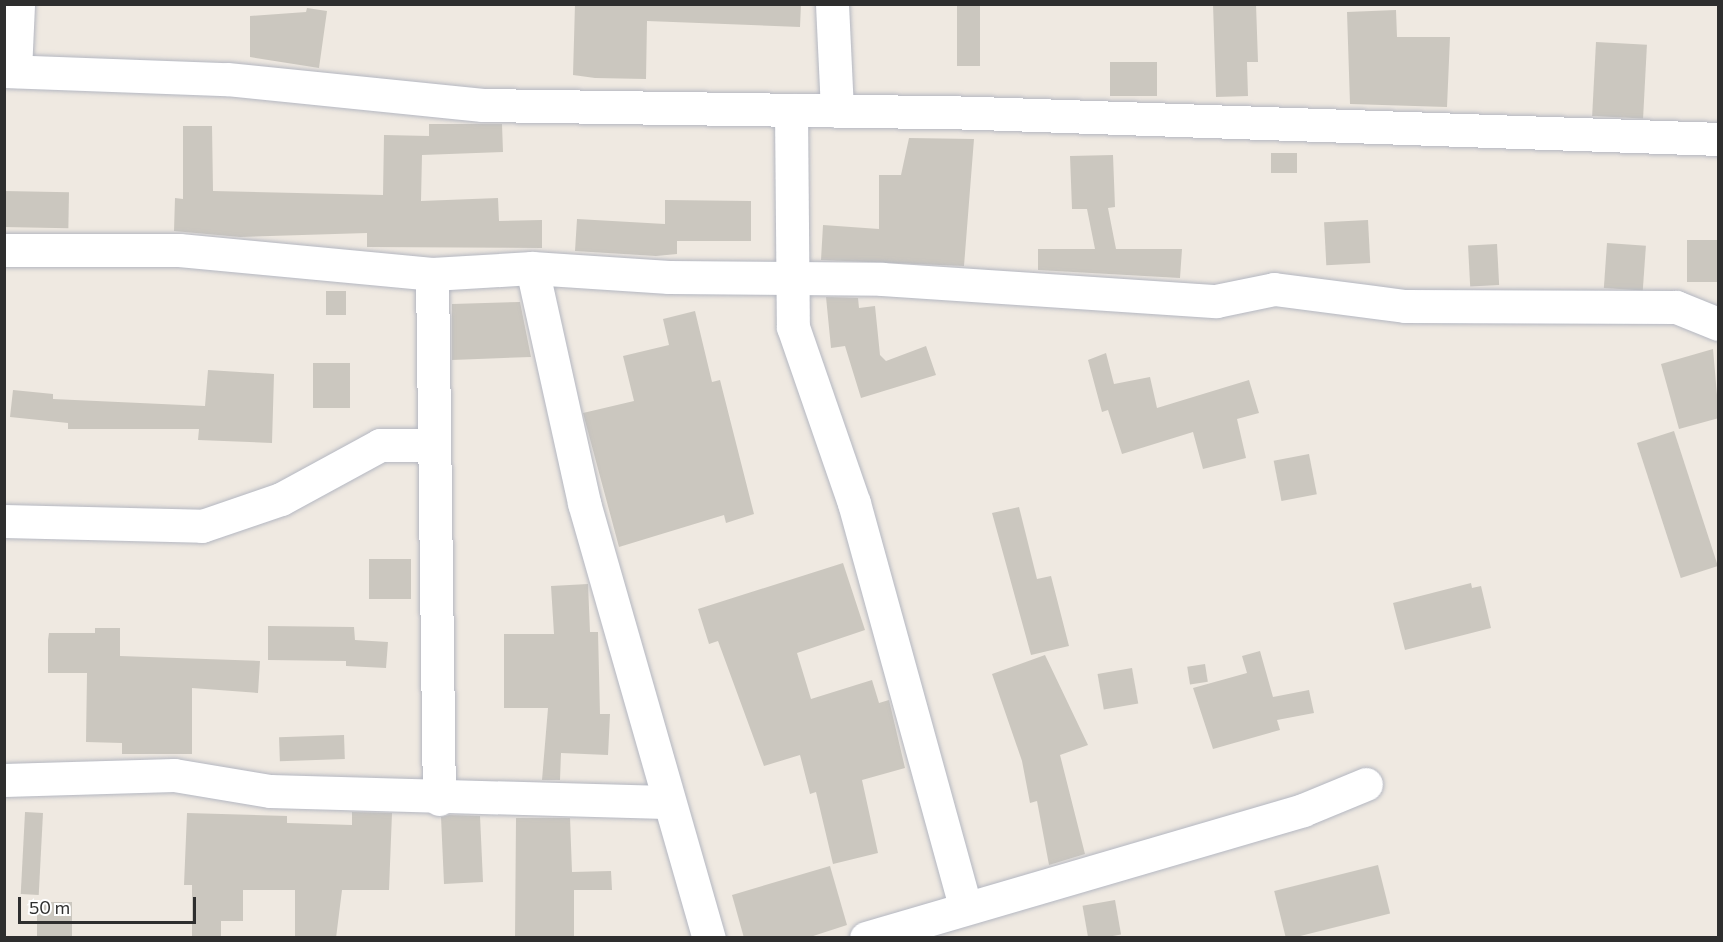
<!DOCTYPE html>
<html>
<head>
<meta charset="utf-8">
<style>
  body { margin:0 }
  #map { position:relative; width:1723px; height:942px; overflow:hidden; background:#efe9e1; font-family:Commissioner,sans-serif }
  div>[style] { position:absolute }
  .building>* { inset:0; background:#cbc7bf; transform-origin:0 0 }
  .roads { filter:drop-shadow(0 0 2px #b4b7c1) drop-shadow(0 0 2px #b4b7c1) }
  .minor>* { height:33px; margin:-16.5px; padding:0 16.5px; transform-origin:16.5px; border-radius:16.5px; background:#fff }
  span { translate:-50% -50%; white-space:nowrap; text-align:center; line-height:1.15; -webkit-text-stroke:4.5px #fff; paint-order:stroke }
  .frame { position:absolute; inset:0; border:6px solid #2e2e2e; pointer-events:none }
  .scale { position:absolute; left:18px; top:897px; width:178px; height:27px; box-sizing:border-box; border:3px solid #2e2e2e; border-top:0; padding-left:8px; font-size:18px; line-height:21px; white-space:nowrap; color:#2e2e2e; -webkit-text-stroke:4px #fff; paint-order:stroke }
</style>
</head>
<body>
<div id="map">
  <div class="building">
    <div style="clip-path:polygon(575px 4px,801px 4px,800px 27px,647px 21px,646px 79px,595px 78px,573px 75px)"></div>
    <div style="left:957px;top:4px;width:23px;height:62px"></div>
    <div style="clip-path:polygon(1213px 4px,1256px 4px,1258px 62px,1247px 62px,1248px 96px,1216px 97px)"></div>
    <div style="clip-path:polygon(307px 8px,327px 11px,319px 68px,250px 57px,250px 16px,306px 12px)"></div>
    <div style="clip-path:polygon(1396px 10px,1397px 37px,1450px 37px,1447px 107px,1350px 104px,1347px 12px)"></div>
    <div style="left:1596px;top:42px;width:51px;height:74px;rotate:3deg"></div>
    <div style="left:1157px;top:62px;width:34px;height:47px;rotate:90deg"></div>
    <div style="clip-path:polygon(429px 124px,502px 124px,503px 152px,422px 155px,421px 201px,498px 198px,499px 221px,542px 220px,542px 248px,367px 247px,367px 233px,240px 237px,174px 231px,175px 198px,183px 199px,183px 126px,212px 126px,213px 191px,383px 195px,384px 135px,429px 136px)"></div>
    <div style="clip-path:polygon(909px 138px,974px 139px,964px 266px,821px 260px,823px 225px,879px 229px,879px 175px,901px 175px)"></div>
    <div style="left:1297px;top:153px;width:20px;height:26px;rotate:90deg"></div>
    <div style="clip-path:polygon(1113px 155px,1115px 207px,1108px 208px,1116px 249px,1182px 249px,1180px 278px,1038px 270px,1038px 249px,1095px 249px,1087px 209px,1072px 209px,1070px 156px)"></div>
    <div style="left:4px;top:191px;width:65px;height:36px;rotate:1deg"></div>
    <div style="clip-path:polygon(665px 200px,751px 201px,751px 241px,677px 241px,677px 254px,656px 256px,575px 251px,577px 219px,665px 224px)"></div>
    <div style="left:1368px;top:220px;width:43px;height:44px;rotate:87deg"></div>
    <div style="left:1687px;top:240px;width:32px;height:42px"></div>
    <div style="left:1607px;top:243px;width:39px;height:45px;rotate:4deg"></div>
    <div style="left:1497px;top:244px;width:41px;height:29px;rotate:87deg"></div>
    <div style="left:326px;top:291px;width:20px;height:24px"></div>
    <div style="clip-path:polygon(826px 297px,858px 298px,859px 308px,875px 306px,880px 355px,886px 361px,926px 346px,936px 375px,861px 398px,845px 346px,831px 348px)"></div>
    <div style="clip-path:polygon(520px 302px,531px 357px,452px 360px,452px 304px)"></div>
    <div style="clip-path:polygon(695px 311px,712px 382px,720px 380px,754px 514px,726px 523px,724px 515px,619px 547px,583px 413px,634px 401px,623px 356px,669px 345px,663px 319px)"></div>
    <div style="clip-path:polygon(1713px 349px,1719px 418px,1679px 429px,1661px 364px)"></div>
    <div style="clip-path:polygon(1106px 353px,1114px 384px,1150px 377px,1157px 408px,1249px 380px,1259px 413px,1237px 419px,1246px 458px,1203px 469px,1193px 432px,1122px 454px,1108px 410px,1102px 412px,1088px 360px)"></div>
    <div style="left:350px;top:363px;width:45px;height:37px;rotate:90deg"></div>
    <div style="clip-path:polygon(208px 370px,274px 374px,272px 443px,198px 440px,199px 429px,68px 429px,68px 423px,10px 417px,13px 390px,53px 394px,53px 399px,205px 406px)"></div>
    <div style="left:1674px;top:431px;width:142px;height:39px;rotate:72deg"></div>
    <div style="left:1309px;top:454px;width:41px;height:36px;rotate:79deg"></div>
    <div style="clip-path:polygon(1019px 507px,1037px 579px,1051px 576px,1069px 646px,1031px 655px,992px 513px)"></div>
    <div style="left:369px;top:559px;width:42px;height:40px"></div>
    <div style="clip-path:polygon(843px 563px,865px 630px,797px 653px,811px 699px,872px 680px,879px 703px,889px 700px,905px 768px,862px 780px,878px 853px,833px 864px,816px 792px,810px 794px,800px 755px,764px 766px,718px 641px,709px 644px,698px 609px)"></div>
    <div style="clip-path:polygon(1471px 583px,1472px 588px,1481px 586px,1491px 628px,1405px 650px,1393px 603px)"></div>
    <div style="clip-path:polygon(588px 584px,590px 632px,598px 632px,600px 714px,610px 714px,608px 755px,561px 753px,560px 780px,542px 780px,548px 708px,504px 708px,504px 634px,554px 634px,551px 586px)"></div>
    <div style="clip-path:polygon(268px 626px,354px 627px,355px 640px,388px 642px,386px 668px,346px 666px,346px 661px,268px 660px)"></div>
    <div style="clip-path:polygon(95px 628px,120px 628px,120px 656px,260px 661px,258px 693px,192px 688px,192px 754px,122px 754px,122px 743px,86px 742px,87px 673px,48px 673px,48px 640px,49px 633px,95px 633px)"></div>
    <div style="clip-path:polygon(1260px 651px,1273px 697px,1309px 690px,1314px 713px,1277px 720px,1280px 730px,1213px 749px,1193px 688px,1247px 673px,1242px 656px)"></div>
    <div style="clip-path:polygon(1045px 655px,1088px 745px,1060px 755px,1085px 854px,1049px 865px,1037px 801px,1030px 803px,1022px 761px,992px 674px)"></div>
    <div style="left:1205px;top:664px;width:18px;height:18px;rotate:81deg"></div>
    <div style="left:1132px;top:668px;width:36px;height:35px;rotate:80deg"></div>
    <div style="left:344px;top:735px;width:24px;height:65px;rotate:88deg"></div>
    <div style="clip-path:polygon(352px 812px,392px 813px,389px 890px,342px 890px,336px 938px,295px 938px,295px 890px,243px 890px,243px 921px,221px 921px,221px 938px,192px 938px,192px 885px,184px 885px,187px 813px,287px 816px,287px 823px,352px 825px)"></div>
    <div style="left:43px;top:813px;width:82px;height:18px;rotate:93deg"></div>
    <div style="clip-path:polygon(449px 815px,480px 816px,483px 882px,444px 884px,441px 817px)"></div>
    <div style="clip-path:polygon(516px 818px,570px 818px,572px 872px,611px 871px,612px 890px,574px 890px,574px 938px,515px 938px)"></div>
    <div style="left:1378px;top:865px;width:50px;height:107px;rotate:76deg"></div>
    <div style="clip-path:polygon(830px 866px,847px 925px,807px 938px,744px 938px,732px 895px)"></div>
    <div style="left:1115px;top:900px;width:35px;height:33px;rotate:80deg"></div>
    <div style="left:37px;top:902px;width:35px;height:36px"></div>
  </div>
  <div class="roads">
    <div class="minor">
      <div style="left:832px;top:4px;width:107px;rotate:87.3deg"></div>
      <div style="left:4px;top:71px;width:223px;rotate:2.1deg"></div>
      <div style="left:227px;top:79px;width:257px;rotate:5.8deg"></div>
      <div style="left:483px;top:105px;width:496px;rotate:0.9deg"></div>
      <div style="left:979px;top:113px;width:739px;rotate:2.01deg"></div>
      <div style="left:15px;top:71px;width:67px;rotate:-87.4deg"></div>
      <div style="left:791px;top:110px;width:217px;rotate:89.5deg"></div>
      <div style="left:793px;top:327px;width:186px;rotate:70.9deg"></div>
      <div style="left:854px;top:503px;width:417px;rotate:74.6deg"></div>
      <div style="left:4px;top:250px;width:175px"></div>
      <div style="left:179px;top:250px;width:254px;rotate:5.4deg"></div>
      <div style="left:432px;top:274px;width:100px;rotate:-3.4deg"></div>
      <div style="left:532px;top:268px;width:137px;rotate:3.8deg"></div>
      <div style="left:669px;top:277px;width:213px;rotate:0.5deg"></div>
      <div style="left:882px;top:279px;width:335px;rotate:3.8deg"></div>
      <div style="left:1216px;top:301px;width:59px;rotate:-11.7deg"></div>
      <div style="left:1274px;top:289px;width:132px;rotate:7.4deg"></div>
      <div style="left:1405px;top:306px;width:271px;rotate:0.2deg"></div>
      <div style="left:1676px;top:307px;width:45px;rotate:22deg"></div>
      <div style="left:532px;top:268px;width:241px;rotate:77.5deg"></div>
      <div style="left:584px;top:503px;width:453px;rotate:74deg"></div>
      <div style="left:432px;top:274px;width:525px;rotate:89.24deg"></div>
      <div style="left:4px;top:521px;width:198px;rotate:1.4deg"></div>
      <div style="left:202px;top:526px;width:83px;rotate:-18.9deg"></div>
      <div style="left:281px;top:499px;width:113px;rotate:-28.6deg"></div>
      <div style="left:380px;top:445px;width:50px"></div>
      <div style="left:4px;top:780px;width:170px;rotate:-1.7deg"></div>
      <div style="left:174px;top:775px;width:97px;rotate:9.5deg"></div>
      <div style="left:270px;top:791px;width:396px;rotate:1.6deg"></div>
      <div style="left:866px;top:938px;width:455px;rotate:-16.3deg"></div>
      <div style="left:1303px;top:810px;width:68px;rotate:-22.4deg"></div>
    </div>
  </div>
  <div class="frame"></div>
  <div class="scale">50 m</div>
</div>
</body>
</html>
